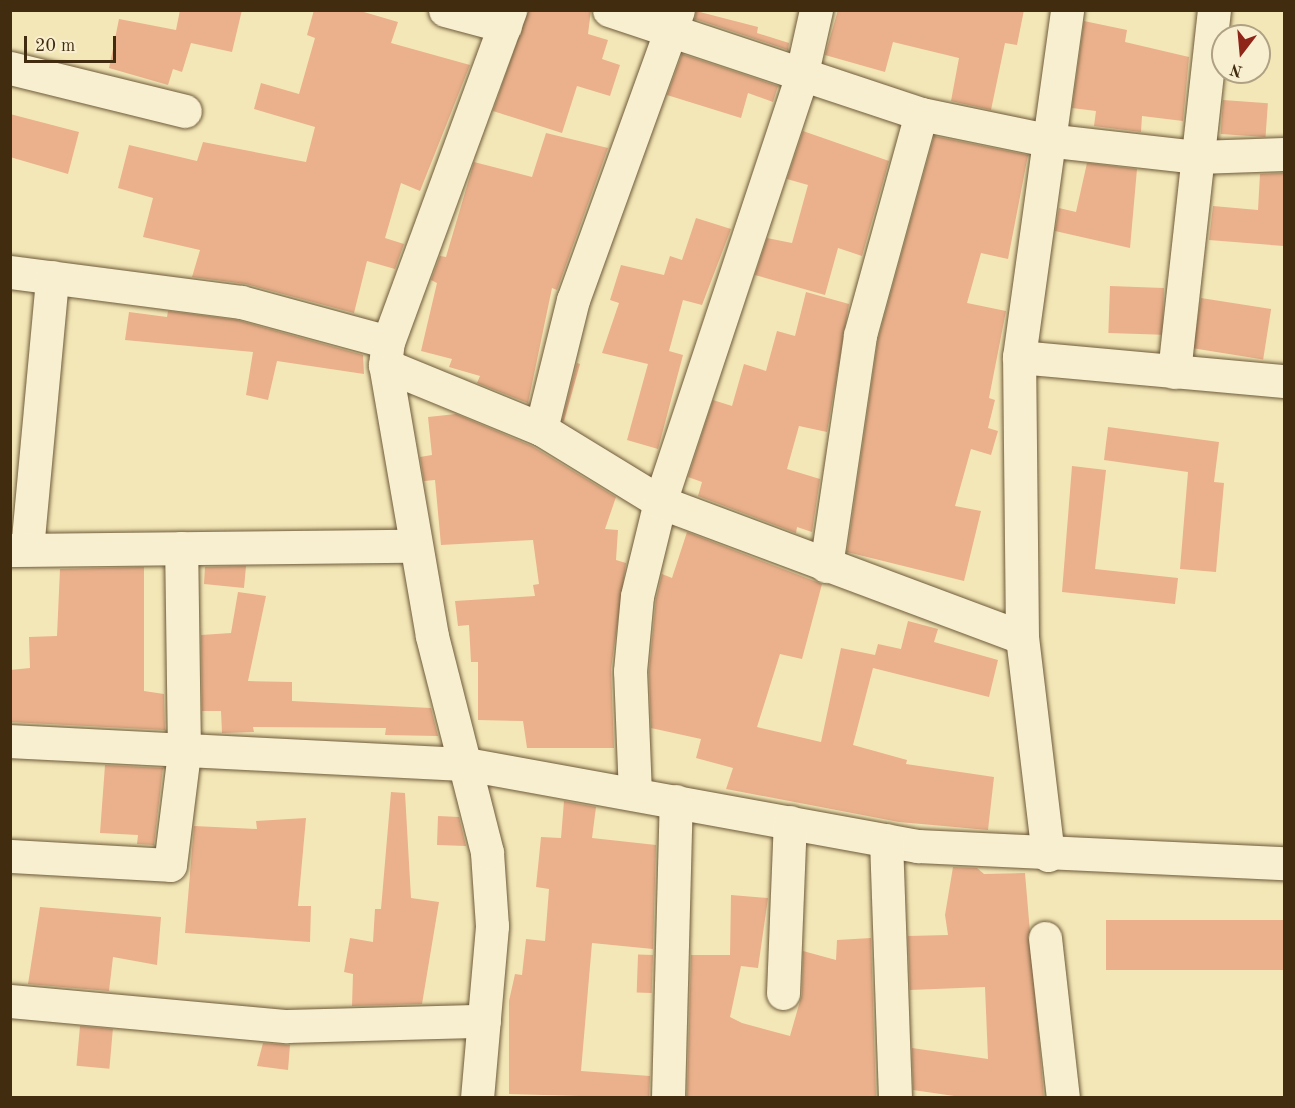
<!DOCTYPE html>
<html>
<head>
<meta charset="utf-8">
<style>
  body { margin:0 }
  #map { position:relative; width:1295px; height:1108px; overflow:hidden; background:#f4e7b7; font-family:"Old Standard TT",serif }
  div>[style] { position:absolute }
  .building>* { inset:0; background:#eab18c; transform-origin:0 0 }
  .roads { filter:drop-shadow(0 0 2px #6e5b3a) drop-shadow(0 0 2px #6e5b3a) }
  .minor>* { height:33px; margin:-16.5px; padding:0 16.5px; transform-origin:16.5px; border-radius:16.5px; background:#f8efd0 }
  span { translate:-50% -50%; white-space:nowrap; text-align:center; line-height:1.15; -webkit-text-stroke:4.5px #f8efd0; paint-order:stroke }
  .frame { position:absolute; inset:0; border:12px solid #422c10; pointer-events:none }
  .north { position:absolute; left:1211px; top:24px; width:60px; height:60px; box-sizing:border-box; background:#f8efd0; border:2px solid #afa183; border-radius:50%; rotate:196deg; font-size:16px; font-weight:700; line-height:24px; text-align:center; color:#422c10 }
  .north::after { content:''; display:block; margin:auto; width:21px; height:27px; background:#8f2418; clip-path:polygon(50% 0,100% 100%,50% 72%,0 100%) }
  .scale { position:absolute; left:24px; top:36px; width:92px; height:27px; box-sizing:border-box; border:3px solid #422c10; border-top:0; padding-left:8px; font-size:18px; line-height:21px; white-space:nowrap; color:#422c10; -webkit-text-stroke:4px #f8efd0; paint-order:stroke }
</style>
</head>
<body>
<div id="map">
  <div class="building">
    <div style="clip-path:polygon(180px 10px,242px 10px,232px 52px,191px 43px,182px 72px,173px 69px,168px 85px,109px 68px,119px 19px,176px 30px)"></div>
    <div style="clip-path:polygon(314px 10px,357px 10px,398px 22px,391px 43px,470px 65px,420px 191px,401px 183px,385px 238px,404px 244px,395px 269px,367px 261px,354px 313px,246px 284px,192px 277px,200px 250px,143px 237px,153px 198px,118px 188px,129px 145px,197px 161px,203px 142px,306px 162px,315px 127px,254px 109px,261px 83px,299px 94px,315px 38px,307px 35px)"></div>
    <div style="clip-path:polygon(528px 10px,591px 10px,588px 34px,608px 40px,602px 59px,620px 65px,610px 96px,577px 86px,562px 133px,493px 111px)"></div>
    <div style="clip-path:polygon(838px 10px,1024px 10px,1017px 45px,1005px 43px,991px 110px,951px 101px,959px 58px,893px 42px,885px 72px,825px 55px)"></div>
    <div style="clip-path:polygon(696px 11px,758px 27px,757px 33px,789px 43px,788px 50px,695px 19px)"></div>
    <div style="clip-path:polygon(1084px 21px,1127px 30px,1125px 42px,1189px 57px,1183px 121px,1142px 116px,1141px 132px,1094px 126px,1096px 111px,1072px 108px)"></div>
    <div style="clip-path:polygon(682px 54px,778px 86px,773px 102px,748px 93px,741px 118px,667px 95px)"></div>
    <div style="left:1223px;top:100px;width:45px;height:34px;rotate:4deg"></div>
    <div style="clip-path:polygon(10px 114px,79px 132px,68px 174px,10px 157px)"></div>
    <div style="clip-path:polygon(803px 131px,889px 161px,862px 256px,838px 248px,825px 295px,755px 275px,767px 238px,792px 243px,808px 185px,787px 179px)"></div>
    <div style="clip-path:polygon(546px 133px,608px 148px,557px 290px,552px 288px,528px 403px,477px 383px,480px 376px,449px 367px,452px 359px,421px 351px,437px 283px,431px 280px,440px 256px,446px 257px,474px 162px,532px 177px)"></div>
    <div style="clip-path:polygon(934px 136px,1028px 155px,1008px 259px,981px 253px,967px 303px,1006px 311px,989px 398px,995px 400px,988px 428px,998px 431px,991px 455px,971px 449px,955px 506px,981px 511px,964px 581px,847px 552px,878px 339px)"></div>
    <div style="clip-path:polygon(1087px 163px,1137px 169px,1130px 248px,1055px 231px,1059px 208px,1076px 212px)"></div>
    <div style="clip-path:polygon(1284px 173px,1284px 246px,1209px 240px,1213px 206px,1258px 210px,1260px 174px)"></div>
    <div style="clip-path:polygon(696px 218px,731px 229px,702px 305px,683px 300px,669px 351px,683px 355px,658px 449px,627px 440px,648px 364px,602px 353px,619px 303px,610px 300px,621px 265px,664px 275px,670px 256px,682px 260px)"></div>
    <div style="left:1110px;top:286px;width:54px;height:47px;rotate:2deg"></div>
    <div style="clip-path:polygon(806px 292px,849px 304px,827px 432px,799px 426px,787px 469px,820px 479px,812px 532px,797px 527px,796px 533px,698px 496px,702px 482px,688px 477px,713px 400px,732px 406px,744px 364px,766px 371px,777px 331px,795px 336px)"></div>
    <div style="left:1201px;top:298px;width:71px;height:51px;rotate:9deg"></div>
    <div style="clip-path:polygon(168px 311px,237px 320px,363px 355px,364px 374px,277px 361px,268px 400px,246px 395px,253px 352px,125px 340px,129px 312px,167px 317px)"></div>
    <div style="clip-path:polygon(577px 363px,580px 364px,564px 421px,562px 420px)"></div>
    <div style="clip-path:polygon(456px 414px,532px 446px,616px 497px,605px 529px,618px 530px,616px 560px,626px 563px,611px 669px,614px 748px,527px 748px,523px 721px,478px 720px,478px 662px,471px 662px,469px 625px,458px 626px,455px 601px,535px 596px,533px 585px,539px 584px,533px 540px,441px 545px,435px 480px,424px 481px,420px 457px,432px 455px,428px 417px)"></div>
    <div style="clip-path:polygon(1108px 427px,1219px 442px,1214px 482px,1224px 483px,1216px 572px,1180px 569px,1188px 472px,1104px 460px)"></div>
    <div style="clip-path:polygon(1072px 466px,1106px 470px,1095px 569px,1178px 578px,1175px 604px,1062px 592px)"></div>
    <div style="clip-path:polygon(687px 532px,822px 584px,802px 659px,780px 654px,757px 727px,821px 742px,841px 648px,875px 655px,878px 644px,901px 649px,908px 621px,938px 629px,934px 642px,998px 660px,989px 697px,873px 668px,853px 745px,907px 760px,906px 764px,994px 777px,988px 830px,899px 822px,726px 789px,733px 768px,696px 758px,701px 739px,651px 728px,649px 671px,656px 599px,662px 574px,672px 578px)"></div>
    <div style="clip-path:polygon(246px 566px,244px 588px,204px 584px,205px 567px)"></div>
    <div style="clip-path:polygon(144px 567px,144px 691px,164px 694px,165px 730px,10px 722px,10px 670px,30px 668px,29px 637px,57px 636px,60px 569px)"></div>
    <div style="clip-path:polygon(238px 592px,266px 596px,248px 681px,292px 682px,292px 701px,431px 708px,438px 736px,385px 735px,386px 728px,253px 727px,254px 732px,222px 733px,221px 711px,202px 711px,201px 635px,231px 633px)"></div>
    <div style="clip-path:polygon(105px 765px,163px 768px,154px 845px,137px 844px,138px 835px,100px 833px)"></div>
    <div style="clip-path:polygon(391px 792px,405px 793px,411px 898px,439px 902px,422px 1004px,352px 1006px,353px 974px,344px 972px,350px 938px,373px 942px,375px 909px,381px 909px)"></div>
    <div style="clip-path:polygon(564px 801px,596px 807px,592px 838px,656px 845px,653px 949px,592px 943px,581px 1071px,650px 1076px,649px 1098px,509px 1094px,509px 1001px,515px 974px,522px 975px,526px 939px,545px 941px,549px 889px,536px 887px,541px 837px,561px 838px)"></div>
    <div style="clip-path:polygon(438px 816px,459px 817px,466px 846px,437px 845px)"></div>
    <div style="clip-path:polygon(306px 818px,298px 906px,311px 906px,310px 942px,185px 933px,194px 826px,257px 829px,256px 821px)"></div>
    <div style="clip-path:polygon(953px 867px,977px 868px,984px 874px,1025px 873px,1044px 1098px,968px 1098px,913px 1090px,912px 1048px,988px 1059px,985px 987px,910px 990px,908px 936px,948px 935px,945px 915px)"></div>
    <div style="clip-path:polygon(731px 895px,768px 898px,758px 968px,741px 966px,730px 1017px,742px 1023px,790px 1036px,802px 994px,803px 951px,836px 960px,837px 940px,871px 938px,876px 1098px,687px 1098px,691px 955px,730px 955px)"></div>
    <div style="clip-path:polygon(40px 907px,161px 917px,157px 965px,113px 957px,109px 991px,28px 984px)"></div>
    <div style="left:1284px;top:920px;width:50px;height:178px;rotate:90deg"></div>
    <div style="left:653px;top:955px;width:38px;height:15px;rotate:92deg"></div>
    <div style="left:80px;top:1026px;width:33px;height:40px;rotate:5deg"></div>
    <div style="clip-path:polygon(263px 1043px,290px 1045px,288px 1070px,257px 1066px)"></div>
  </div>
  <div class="roads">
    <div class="minor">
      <div style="left:445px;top:10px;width:62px;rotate:14.9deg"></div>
      <div style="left:609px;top:10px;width:329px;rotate:18.4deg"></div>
      <div style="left:921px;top:114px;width:128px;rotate:11.7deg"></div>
      <div style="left:1046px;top:140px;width:153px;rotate:6.4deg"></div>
      <div style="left:1198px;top:157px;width:86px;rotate:-2deg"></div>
      <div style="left:10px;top:68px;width:180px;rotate:13.8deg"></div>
      <div style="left:10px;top:272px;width:233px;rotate:7.4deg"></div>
      <div style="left:241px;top:302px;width:152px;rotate:15.2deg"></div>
      <div style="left:1019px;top:357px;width:266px;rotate:5.2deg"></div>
      <div style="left:385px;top:365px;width:169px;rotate:22.3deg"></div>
      <div style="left:541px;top:429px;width:140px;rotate:31.5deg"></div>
      <div style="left:660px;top:502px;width:386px;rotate:20.5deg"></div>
      <div style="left:1174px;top:372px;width:364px;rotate:-83.7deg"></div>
      <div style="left:541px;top:429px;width:133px;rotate:-76.1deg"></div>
      <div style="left:573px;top:300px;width:308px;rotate:-70.1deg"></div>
      <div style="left:27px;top:549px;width:273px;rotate:-84.7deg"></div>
      <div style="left:10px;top:550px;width:405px;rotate:-0.6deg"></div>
      <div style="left:826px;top:566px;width:233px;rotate:-81.6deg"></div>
      <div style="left:860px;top:335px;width:229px;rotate:-74.6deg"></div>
      <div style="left:10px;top:741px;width:457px;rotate:2.9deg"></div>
      <div style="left:466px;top:764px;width:459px;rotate:10.3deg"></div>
      <div style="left:918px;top:846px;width:366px;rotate:2.7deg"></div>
      <div style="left:635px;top:794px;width:123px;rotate:-92.3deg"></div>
      <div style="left:630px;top:671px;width:75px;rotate:-84.7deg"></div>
      <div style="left:637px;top:596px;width:97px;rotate:-76.3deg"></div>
      <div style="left:660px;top:502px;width:448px;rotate:-71.6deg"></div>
      <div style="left:801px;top:77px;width:69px;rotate:-77.4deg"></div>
      <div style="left:886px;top:840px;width:258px;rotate:88deg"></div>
      <div style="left:1048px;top:855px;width:220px;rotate:-96.8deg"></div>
      <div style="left:1022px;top:637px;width:280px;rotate:-90.6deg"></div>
      <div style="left:1019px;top:357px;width:350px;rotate:-82.1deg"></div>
      <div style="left:10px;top:856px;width:160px;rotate:3.2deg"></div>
      <div style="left:170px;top:865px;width:113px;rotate:-82.9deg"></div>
      <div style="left:184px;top:753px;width:205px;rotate:-90.8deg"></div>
      <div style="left:1045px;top:938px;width:161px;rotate:83.6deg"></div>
      <div style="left:783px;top:993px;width:171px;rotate:-87.7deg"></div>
      <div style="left:10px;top:1001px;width:278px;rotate:5.2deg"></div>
      <div style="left:287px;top:1026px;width:197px;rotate:-1.5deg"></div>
      <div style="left:477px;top:1098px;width:173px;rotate:-85deg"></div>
      <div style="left:492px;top:926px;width:74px;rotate:-93.9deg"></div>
      <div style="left:487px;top:852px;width:223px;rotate:-104.3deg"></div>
      <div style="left:432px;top:636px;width:275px;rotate:-99.8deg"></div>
      <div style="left:385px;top:365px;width:23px;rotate:-83deg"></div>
      <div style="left:388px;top:342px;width:354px;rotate:-69.8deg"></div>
      <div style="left:668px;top:1098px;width:297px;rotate:-88.5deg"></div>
    </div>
  </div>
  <div class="frame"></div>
  <div class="north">N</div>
  <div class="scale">20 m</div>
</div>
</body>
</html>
